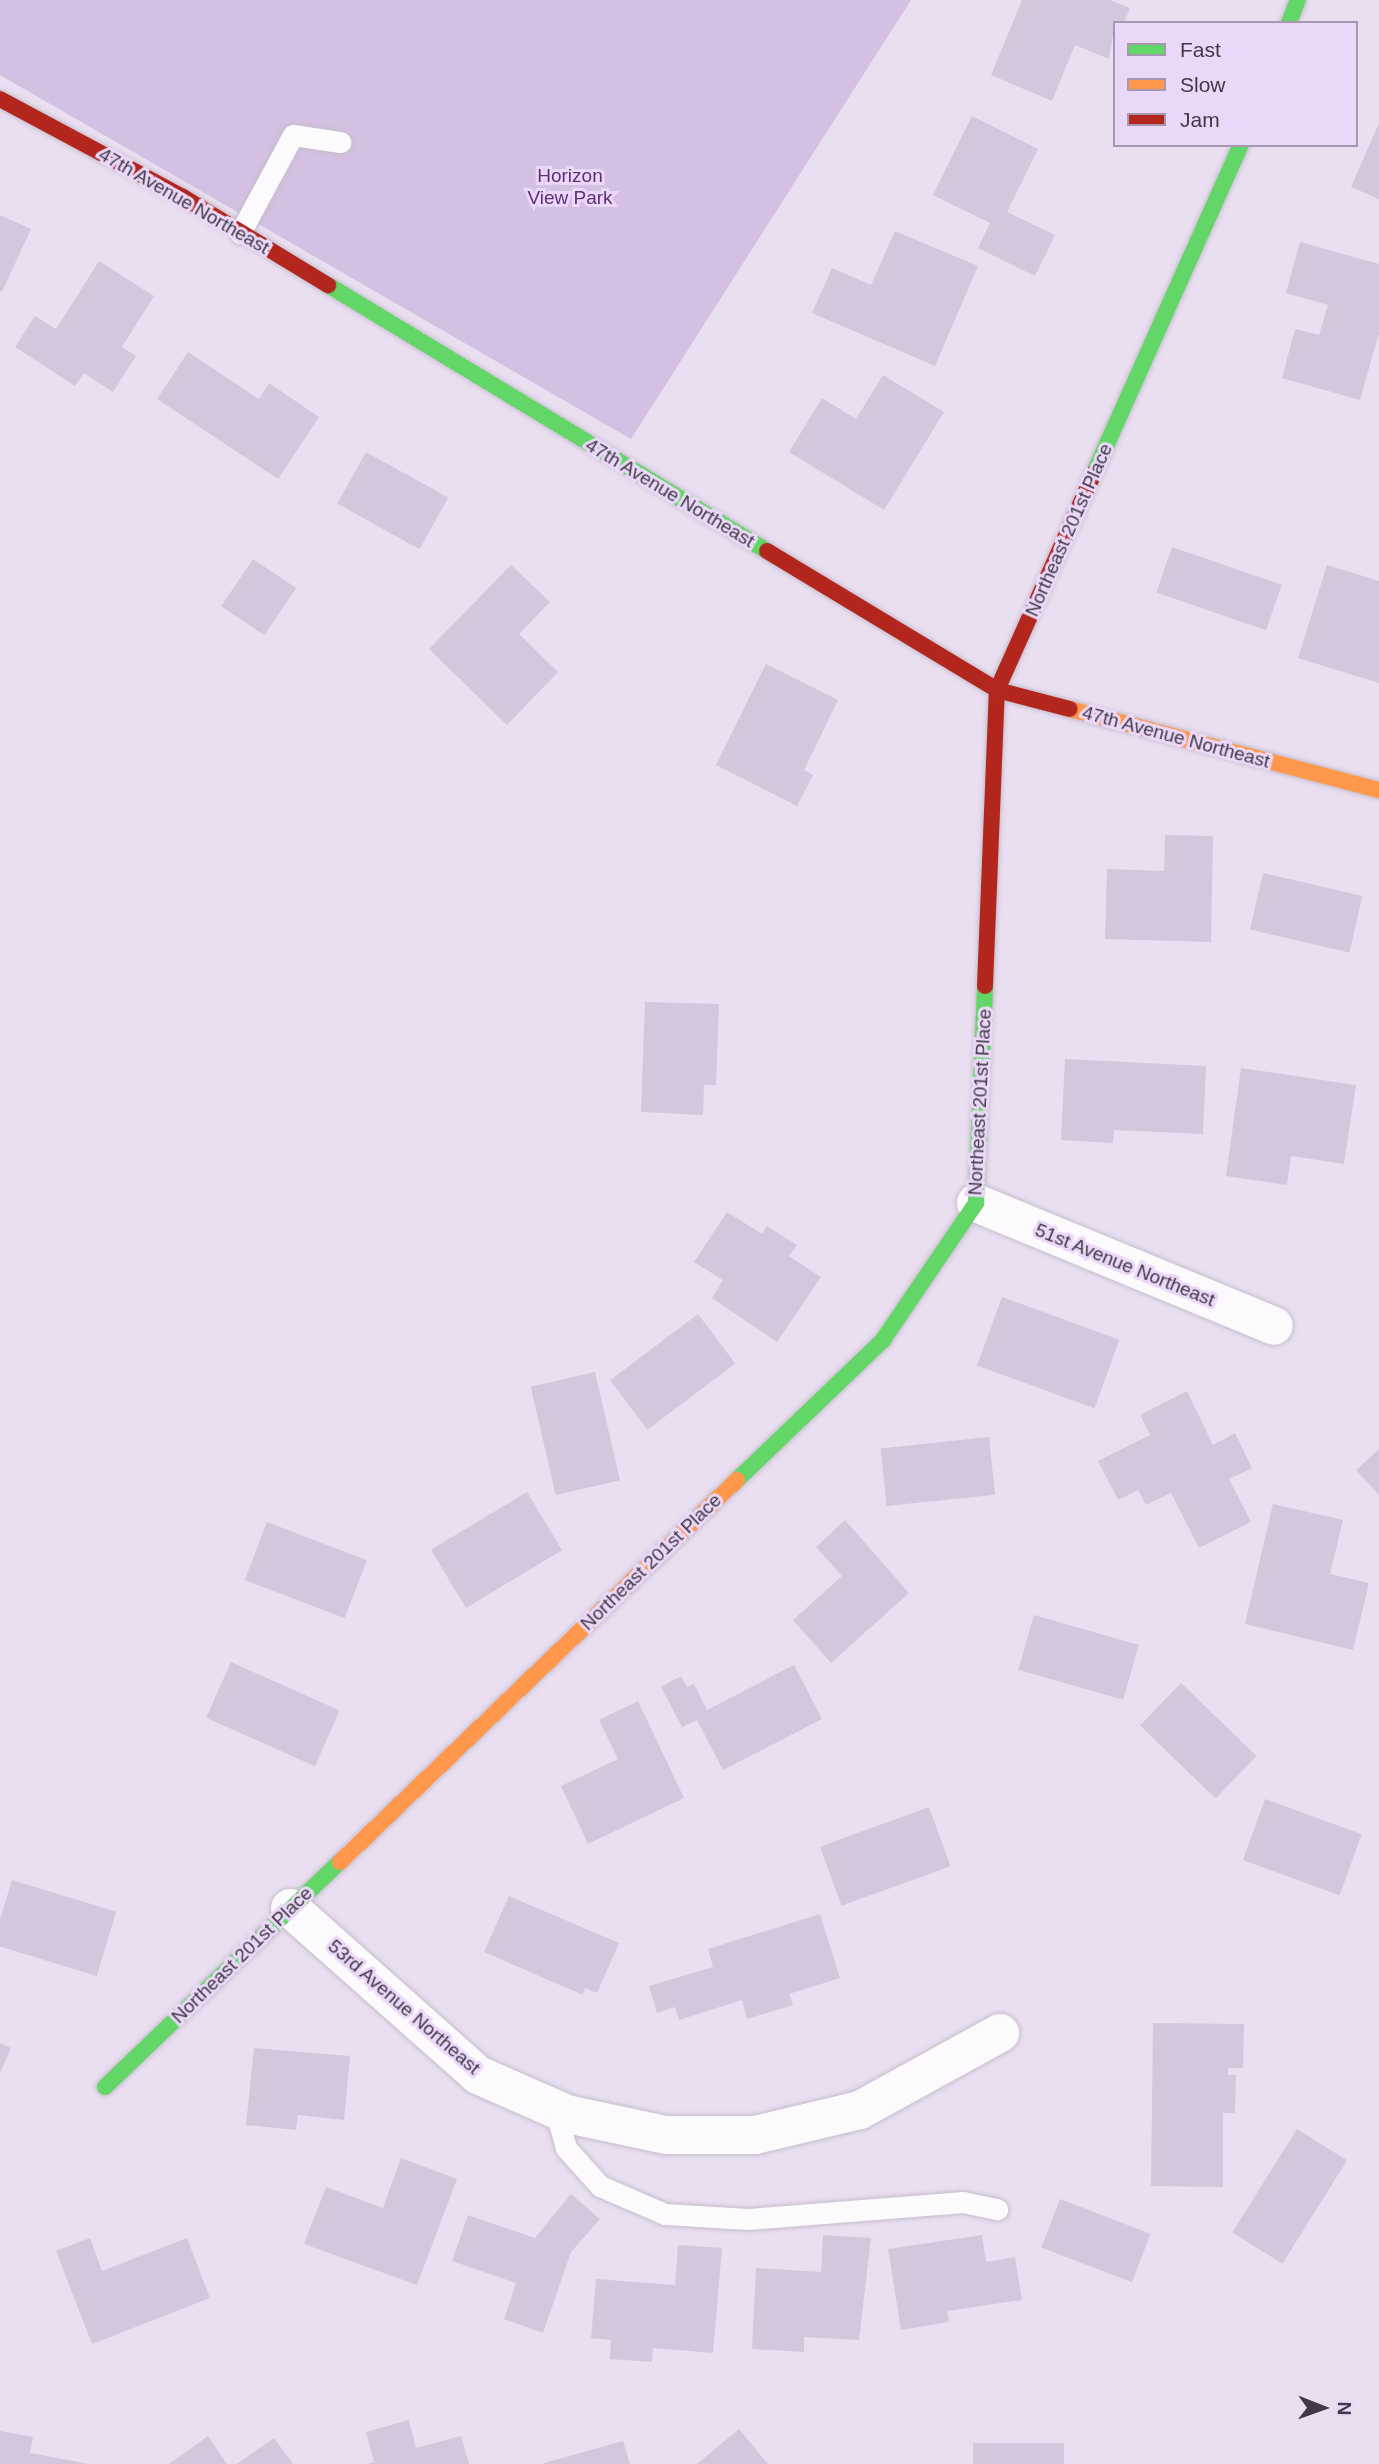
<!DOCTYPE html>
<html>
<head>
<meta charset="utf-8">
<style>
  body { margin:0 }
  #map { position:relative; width:1379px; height:2464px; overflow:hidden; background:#eadff1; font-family:Arial,sans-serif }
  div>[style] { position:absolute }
  .green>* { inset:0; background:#d4c0e2 }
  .building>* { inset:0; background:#d3c7db; transform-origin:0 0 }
  .roads { filter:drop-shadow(0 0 2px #c5bdcb) drop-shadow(0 0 2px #c5bdcb) }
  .lane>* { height:21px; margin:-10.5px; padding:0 10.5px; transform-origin:10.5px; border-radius:10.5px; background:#fcfafd }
  .street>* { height:38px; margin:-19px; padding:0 19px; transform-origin:19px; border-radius:19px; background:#fcfafd }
  .fast>* { height:16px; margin:-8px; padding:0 8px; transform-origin:8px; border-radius:8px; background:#63d668 }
  .slow>* { height:16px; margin:-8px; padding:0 8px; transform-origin:8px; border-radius:8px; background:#ff974d }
  .jam>* { height:16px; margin:-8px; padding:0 8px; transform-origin:8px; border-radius:8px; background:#b3261e }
  span { translate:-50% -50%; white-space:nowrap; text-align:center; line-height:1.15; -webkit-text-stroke:6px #ebd8f8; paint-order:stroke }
  .park-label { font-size:19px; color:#5e3078 }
  .street-label { font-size:19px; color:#413946 }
  .legend { position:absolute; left:1113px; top:21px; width:245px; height:126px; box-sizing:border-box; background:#ebd8f8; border:2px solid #a798b1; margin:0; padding:9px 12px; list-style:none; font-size:21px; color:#413946 }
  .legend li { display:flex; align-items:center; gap:14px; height:35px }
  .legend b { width:35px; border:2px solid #a798b1 }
  .north { position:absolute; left:1288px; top:2373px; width:70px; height:70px; -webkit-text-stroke:5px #ebd8f8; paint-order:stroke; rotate:91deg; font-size:19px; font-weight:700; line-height:28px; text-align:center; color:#413946 }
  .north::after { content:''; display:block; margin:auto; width:24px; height:32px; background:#413946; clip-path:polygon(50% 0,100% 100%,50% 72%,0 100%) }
</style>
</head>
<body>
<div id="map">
  <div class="green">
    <div style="clip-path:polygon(0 0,911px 0,631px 439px,0 75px)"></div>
  </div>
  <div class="building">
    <div style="clip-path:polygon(1022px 0,1110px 0,1130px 8px,1124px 23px,1115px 23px,1109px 59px,1075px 45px,1052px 101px,991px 75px)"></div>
    <div style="clip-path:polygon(972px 116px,1038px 149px,1007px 212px,1055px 235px,1035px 276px,978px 248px,990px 223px,933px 195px)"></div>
    <div style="clip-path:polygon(1379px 123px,1379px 199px,1351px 187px)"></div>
    <div style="clip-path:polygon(0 215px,31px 229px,2px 292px,0 291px)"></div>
    <div style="clip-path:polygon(895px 231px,978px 266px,935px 366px,812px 313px,832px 268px,871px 285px)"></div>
    <div style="clip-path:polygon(1300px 242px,1379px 264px,1379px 333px,1360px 400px,1282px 378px,1295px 329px,1319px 335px,1328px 305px,1286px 293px)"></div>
    <div style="clip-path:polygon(99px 261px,154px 296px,122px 347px,136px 356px,113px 392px,84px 373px,75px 386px,15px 347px,35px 316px,56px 329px)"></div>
    <div style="clip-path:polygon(188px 352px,259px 399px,269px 383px,319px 417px,278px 479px,157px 399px)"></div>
    <div style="clip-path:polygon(883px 375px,944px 412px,884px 510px,789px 452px,822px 398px,856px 419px)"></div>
    <div style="left:366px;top:452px;width:94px;height:59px;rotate:29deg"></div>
    <div style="left:1172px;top:547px;width:116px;height:48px;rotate:19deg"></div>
    <div style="left:253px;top:559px;width:52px;height:57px;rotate:34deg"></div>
    <div style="clip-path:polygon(511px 565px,550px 602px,519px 634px,558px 672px,507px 725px,429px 649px)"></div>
    <div style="clip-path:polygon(1327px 565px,1379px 581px,1379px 683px,1298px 658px)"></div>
    <div style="clip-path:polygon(766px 664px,838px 700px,804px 770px,813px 775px,797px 806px,716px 765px)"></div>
    <div style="clip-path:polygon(1165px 835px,1213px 836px,1211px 942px,1105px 939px,1107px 869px,1164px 871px)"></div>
    <div style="left:1263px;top:873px;width:102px;height:58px;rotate:13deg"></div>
    <div style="clip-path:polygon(645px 1002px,719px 1004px,716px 1085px,704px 1085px,703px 1115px,641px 1112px)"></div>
    <div style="clip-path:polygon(1065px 1059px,1206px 1066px,1203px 1134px,1114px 1130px,1113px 1143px,1061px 1140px)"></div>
    <div style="clip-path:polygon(1241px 1068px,1356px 1085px,1344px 1164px,1291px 1156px,1287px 1185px,1226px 1176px)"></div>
    <div style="clip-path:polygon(727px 1212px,762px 1234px,767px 1226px,797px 1245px,789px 1256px,821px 1277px,777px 1342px,712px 1298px,723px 1280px,694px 1262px)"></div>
    <div style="left:1002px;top:1297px;width:125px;height:73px;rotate:20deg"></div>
    <div style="left:698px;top:1314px;width:62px;height:110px;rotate:53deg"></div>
    <div style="left:595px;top:1372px;width:111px;height:66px;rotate:77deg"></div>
    <div style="clip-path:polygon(1187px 1391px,1213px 1445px,1235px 1433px,1252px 1468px,1229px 1479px,1251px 1522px,1199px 1548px,1171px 1493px,1146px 1505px,1138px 1490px,1118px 1500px,1098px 1461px,1150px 1435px,1140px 1415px)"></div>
    <div style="left:989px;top:1437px;width:58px;height:109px;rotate:84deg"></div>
    <div style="clip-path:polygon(1379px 1449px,1379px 1495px,1356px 1470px)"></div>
    <div style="left:527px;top:1492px;width:68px;height:112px;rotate:59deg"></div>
    <div style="clip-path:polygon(1273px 1504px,1343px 1520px,1330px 1574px,1369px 1583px,1353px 1650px,1245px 1624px)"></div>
    <div style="clip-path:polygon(845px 1520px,909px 1593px,831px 1663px,793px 1620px,842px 1576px,816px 1547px)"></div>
    <div style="left:267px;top:1522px;width:107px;height:62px;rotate:21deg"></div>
    <div style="left:1034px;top:1615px;width:109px;height:57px;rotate:16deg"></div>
    <div style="left:231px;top:1662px;width:119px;height:61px;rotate:24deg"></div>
    <div style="clip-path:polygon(794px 1665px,822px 1719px,723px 1770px,697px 1720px,682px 1727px,661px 1687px,681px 1676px,687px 1687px,694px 1684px,707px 1710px)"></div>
    <div style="left:1181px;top:1683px;width:105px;height:59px;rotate:44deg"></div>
    <div style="clip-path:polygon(638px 1701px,684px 1798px,588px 1844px,561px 1786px,618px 1759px,599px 1720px)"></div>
    <div style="left:1265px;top:1799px;width:103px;height:65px;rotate:20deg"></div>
    <div style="left:929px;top:1807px;width:63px;height:116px;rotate:70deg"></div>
    <div style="left:12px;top:1880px;width:109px;height:67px;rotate:17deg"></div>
    <div style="clip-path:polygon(509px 1896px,619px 1943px,597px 1993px,585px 1988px,583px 1995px,484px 1952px)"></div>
    <div style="clip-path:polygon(820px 1914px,840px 1978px,789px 1994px,793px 2005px,747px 2019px,742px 2000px,679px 2020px,675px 2007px,657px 2013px,649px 1986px,713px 1967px,708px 1949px)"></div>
    <div style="clip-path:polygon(1153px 2023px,1244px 2024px,1243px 2068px,1228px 2068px,1228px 2075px,1236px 2075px,1235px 2113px,1223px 2113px,1223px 2187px,1151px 2186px)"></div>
    <div style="clip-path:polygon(0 2043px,11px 2048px,0 2073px)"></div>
    <div style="clip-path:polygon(254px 2048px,350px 2056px,344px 2120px,298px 2115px,296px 2130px,246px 2125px)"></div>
    <div style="left:1297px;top:2129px;width:59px;height:122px;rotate:32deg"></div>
    <div style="clip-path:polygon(401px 2158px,457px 2179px,417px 2285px,304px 2244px,326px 2187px,383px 2208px)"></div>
    <div style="clip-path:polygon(571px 2194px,600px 2219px,571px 2252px,543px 2333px,504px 2319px,516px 2283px,452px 2261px,468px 2215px,535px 2238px)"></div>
    <div style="left:1060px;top:2199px;width:97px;height:52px;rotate:21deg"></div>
    <div style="clip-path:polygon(823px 2235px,871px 2238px,859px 2340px,804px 2337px,804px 2352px,752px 2349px,756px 2268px,821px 2272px)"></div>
    <div style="clip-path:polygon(982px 2235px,986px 2262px,1015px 2257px,1022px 2300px,947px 2311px,949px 2322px,901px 2330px,888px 2249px)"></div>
    <div style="clip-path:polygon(90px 2238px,102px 2271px,187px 2238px,210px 2298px,92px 2344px,56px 2251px)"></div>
    <div style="clip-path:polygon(678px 2245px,722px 2248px,713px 2353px,653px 2348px,652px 2362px,610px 2359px,611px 2340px,591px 2338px,596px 2279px,675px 2285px)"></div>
    <div style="clip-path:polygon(409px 2420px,416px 2448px,461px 2436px,469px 2464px,368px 2464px,374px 2462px,366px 2432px)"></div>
    <div style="clip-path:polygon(739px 2429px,768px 2464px,697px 2464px)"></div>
    <div style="clip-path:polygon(0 2431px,33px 2437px,30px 2453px,89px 2464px,0 2464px)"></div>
    <div style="clip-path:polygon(208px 2436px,227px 2464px,169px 2464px)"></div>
    <div style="clip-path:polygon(274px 2438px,293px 2464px,237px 2464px)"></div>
    <div style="clip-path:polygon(623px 2441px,630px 2464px,545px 2464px,544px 2463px)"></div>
    <div style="left:1064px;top:2443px;width:21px;height:91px;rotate:90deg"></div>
  </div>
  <div class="roads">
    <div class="lane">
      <div style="left:240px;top:233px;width:111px;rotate:-61.6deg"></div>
      <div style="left:293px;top:135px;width:48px;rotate:8.5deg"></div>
      <div style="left:555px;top:2109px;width:41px;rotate:74.2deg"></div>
      <div style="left:566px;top:2148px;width:51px;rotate:48.2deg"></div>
      <div style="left:600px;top:2186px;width:71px;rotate:23.3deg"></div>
      <div style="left:665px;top:2214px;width:83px;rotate:3.4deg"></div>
      <div style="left:748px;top:2219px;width:216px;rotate:-4.5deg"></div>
      <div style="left:963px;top:2202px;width:35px;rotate:12deg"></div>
    </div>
    <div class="street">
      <div style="left:976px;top:1203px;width:322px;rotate:22.4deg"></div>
      <div style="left:290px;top:1908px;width:251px;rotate:41.6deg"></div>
      <div style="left:478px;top:2075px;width:97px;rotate:23.7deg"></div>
      <div style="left:567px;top:2114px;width:101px;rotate:12deg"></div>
      <div style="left:666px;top:2135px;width:89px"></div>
      <div style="left:755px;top:2135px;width:108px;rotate:-13.4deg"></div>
      <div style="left:860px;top:2110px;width:160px;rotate:-28.8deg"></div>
    </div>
    <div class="fast">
      <div style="left:1289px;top:23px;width:25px;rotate:-69deg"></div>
      <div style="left:328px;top:285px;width:513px;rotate:31.21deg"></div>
      <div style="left:1094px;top:473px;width:359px;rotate:-65.9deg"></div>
      <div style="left:737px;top:1480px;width:202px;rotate:-43.8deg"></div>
      <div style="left:883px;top:1340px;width:166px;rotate:-55.8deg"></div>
      <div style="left:976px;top:1203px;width:217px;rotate:-87.6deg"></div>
      <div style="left:105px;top:2087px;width:325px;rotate:-43.8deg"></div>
    </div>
    <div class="slow">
      <div style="left:1070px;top:709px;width:319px;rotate:14.7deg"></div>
      <div style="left:340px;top:1862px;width:551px;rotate:-43.9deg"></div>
    </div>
    <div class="jam">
      <div style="left:0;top:99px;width:208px;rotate:28.2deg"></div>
      <div style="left:183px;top:197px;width:170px;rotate:31.3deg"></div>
      <div style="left:767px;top:551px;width:269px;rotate:31.1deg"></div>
      <div style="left:997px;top:690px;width:75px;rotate:14.6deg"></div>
      <div style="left:985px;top:986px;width:296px;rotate:-87.7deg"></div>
      <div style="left:997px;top:690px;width:238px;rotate:-65.9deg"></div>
    </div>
  </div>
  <div class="park-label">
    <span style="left:570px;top:187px">Horizon<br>View Park</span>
  </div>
  <div class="street-label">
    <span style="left:184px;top:201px;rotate:30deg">47th Avenue Northeast</span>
    <span style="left:670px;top:493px;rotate:31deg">47th Avenue Northeast</span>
    <span style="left:1069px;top:530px;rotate:-66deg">Northeast 201st Place</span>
    <span style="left:1176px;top:737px;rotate:15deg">47th Avenue Northeast</span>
    <span style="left:980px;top:1102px;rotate:-87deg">Northeast 201st Place</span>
    <span style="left:1125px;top:1265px;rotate:22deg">51st Avenue Northeast</span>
    <span style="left:651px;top:1562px;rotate:-44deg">Northeast 201st Place</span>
    <span style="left:242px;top:1955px;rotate:-44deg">Northeast 201st Place</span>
    <span style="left:404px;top:2007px;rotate:41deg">53rd Avenue Northeast</span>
  </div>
  <ul class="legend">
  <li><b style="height:9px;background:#63d668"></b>Fast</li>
  <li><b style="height:9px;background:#ff974d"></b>Slow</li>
  <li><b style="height:9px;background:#b3261e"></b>Jam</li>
  </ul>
  <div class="north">N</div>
</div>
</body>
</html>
